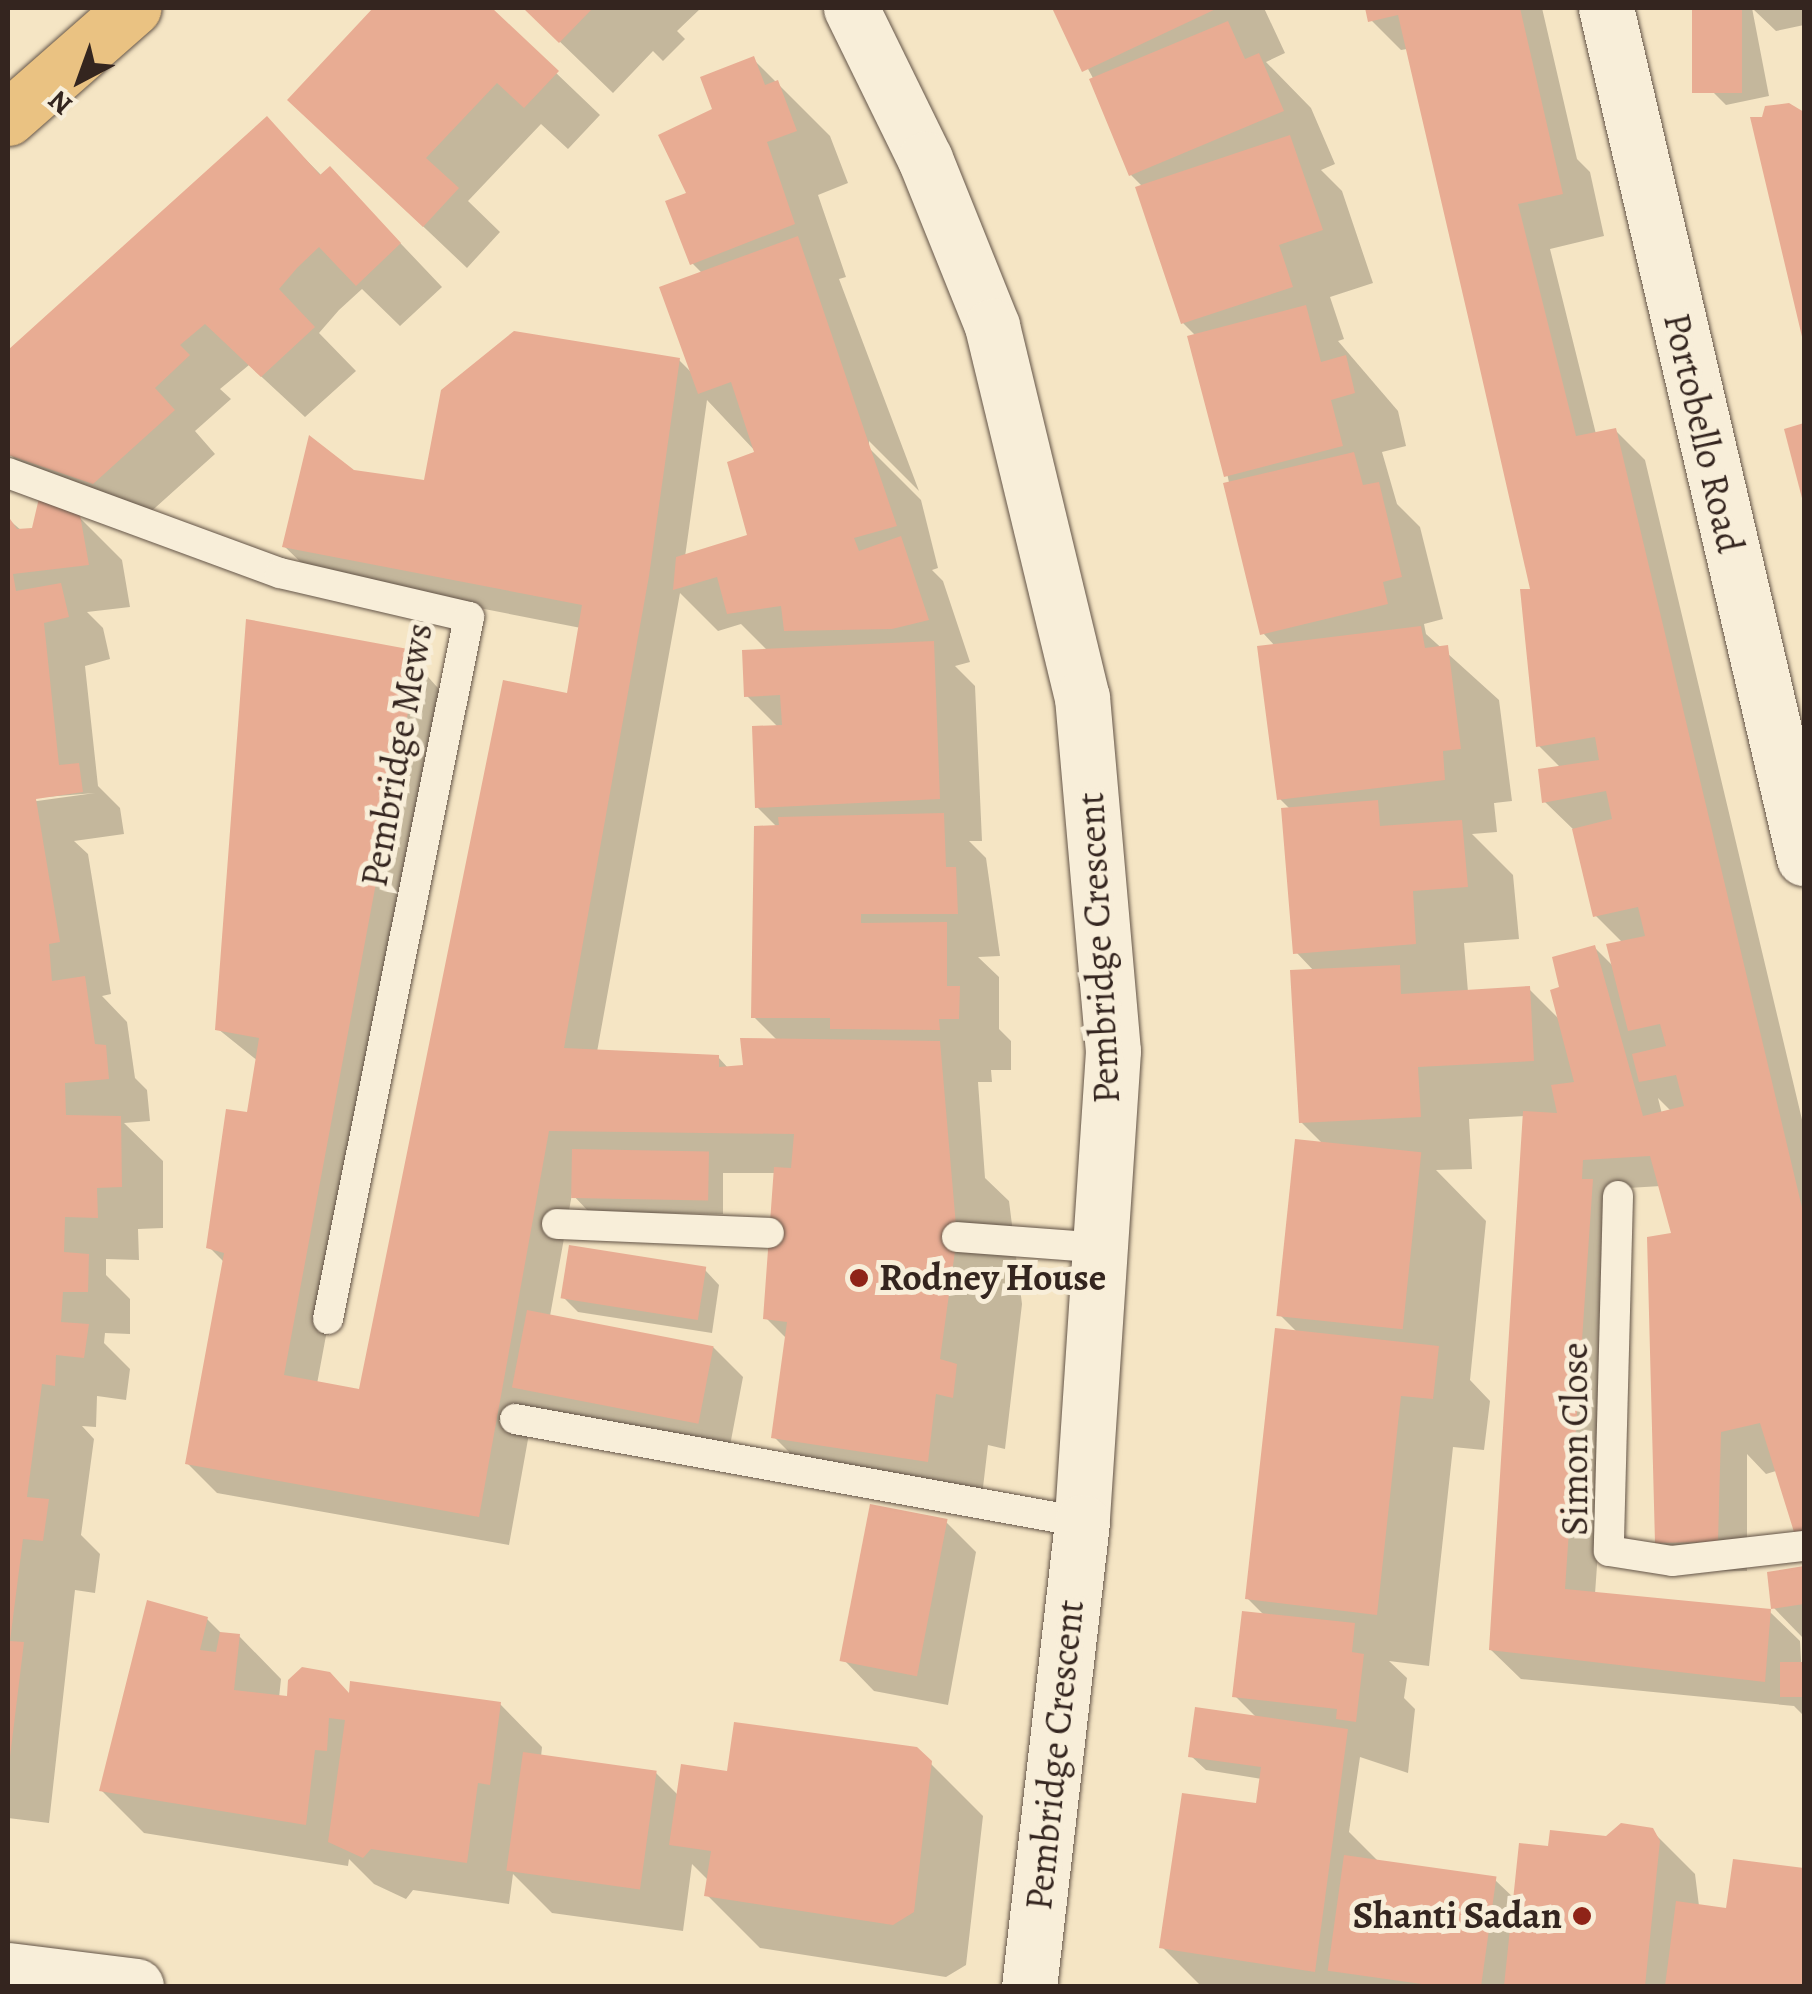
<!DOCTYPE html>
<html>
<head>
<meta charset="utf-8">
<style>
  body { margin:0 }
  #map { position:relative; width:1812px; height:1994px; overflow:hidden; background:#f5e5c4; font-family:Alegreya,serif }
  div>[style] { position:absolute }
  .shadow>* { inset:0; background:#0003 }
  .building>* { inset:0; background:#e8ac93; transform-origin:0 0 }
  .roads { filter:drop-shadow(0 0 2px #645548) drop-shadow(0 0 2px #645548) }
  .service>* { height:30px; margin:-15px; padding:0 15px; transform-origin:15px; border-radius:15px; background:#f8eed9 }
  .minor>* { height:55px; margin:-27.5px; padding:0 27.5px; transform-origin:27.5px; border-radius:27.5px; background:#f8eed9 }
  .tertiary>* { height:55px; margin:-27.5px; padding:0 27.5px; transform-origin:27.5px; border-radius:27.5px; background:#f8eed9 }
  .primary>* { height:55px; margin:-27.5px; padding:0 27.5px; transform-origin:27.5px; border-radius:27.5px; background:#eac282 }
  .dots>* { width:28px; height:28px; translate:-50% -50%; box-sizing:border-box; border:5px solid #f8eed9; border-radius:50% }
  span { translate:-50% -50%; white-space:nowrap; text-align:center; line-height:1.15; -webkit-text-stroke:10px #f8eed9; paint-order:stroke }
  .street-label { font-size:38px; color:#34251f }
  .poi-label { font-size:38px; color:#34251f; font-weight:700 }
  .left { translate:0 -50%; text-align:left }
  .right { translate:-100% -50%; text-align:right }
  .frame { position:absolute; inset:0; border:10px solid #34251f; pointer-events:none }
  .north { position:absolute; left:30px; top:30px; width:100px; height:100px; -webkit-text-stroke:8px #f8eed9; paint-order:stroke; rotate:221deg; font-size:28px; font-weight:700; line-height:40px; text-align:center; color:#34251f }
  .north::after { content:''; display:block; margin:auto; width:35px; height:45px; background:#34251f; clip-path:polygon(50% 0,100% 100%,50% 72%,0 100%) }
</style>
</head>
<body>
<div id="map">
  <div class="shadow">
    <div style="clip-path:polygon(377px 8px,488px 8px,600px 115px,568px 149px,541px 124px,468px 201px,500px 232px,467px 268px,290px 100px)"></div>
    <div style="clip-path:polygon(525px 8px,701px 8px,677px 31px,685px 39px,663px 61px,653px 51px,613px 93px)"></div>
    <div style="clip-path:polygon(evenodd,1055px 8px,1264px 8px,1285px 53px,1266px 62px,1311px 108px,1335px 164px,1321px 170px,1342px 191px,1373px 283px,1330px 297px,1344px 339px,1338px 341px,1398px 411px,1406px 446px,1382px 452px,1397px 504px,1420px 527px,1443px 619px,1424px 624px,1426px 634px,1499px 700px,1512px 801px,1494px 803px,1497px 832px,1472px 834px,1513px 875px,1519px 939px,1464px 943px,1468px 992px,1529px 989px,1560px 1020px,1562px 989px,1595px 948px,1615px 968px,1623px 943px,1595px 915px,1576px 832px,1545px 802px,1561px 768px,1539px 746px,1533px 591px,1407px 49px,1401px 50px,1371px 20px,1368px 8px,1542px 8px,1577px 159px,1590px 172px,1604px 236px,1550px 249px,1596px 434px,1615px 430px,1645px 460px,1804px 1128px,1804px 1540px,1776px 1471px,1766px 1474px,1747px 1454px,1747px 1571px,1687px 1571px,1657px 1542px,1673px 1235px,1661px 1186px,1612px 1189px,1622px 1211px,1595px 1594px,1770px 1612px,1800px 1641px,1804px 1716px,1794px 1706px,1521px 1679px,1491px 1650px,1525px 1116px,1469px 1119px,1472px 1169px,1436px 1170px,1486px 1221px,1470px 1380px,1490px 1401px,1484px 1450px,1453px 1447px,1429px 1666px,1389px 1661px,1407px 1678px,1404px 1698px,1415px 1709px,1408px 1773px,1360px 1757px,1349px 1832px,1380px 1863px,1495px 1880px,1516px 1900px,1551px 1848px,1652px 1831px,1695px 1874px,1699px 1906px,1728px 1910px,1735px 1862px,1804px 1871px,1804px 1986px,1201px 1986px,1162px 1947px,1263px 1807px,1262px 1779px,1206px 1770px,1191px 1756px,1257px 1718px,1235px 1696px,1265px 1616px,1248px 1599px,1298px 1333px,1280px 1315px,1324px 1145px,1301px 1122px,1314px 971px,1296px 952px,1291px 810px,1280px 799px,1275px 646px,1263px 633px,1196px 336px,1183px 323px,1143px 187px,1131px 175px,1094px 80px,1055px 8px,1658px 1098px,1671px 1111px,1662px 1114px,1658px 1098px)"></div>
    <div style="clip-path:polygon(1695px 8px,1804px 8px,1804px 25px,1776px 31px,1752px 8px,1769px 96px,1726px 105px,1711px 90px)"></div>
    <div style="clip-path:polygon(evenodd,753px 59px,830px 136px,848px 183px,818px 195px,846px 277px,839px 279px,919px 491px,869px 441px,869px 448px,921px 500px,938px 568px,932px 570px,943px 581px,970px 662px,955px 666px,975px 686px,982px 841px,969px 841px,986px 858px,1000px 956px,978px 957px,999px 977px,999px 1029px,1011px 1041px,1011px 1070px,991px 1070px,992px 1082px,978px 1082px,985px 1178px,1009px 1201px,1022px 1304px,1005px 1449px,988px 1445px,980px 1513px,827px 1490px,774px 1437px,787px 1339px,766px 1318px,776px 1173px,723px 1173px,723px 1214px,589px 1212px,572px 1194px,550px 1316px,713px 1347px,743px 1377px,729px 1451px,545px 1417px,534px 1406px,509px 1545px,217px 1493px,187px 1463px,225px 1263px,209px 1247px,249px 1115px,258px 1061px,218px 1029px,406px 652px,445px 696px,317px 1384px,361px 1392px,569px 696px,581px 628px,315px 576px,285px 547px,353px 472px,426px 483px,679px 360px,693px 374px,703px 274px,693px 264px,689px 194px,716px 110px,753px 59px,707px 400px,757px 453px,750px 536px,685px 557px,707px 400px,753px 59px,680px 593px,718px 631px,741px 624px,768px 651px,747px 696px,778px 727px,757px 807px,778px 828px,754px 1017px,778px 1041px,746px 1067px,729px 1069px,718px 1057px,597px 1052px,680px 593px)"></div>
    <div style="clip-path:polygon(1804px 113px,1804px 336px,1754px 120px)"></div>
    <div style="clip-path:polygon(267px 120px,322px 176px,330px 169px,442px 287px,400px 326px,362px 289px,339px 310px,319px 333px,356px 371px,305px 417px,249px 365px,220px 389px,231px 399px,195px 431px,215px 454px,136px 525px,51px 496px,8px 452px,8px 352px)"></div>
    <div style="clip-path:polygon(79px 517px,122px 560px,130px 607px,87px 612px,103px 628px,110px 659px,85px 666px,98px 786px,120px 808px,124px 834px,74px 841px,88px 854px,111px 994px,102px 996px,127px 1022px,135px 1078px,147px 1090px,150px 1121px,124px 1123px,163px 1161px,163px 1228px,138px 1229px,139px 1260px,106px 1259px,106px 1275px,130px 1299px,130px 1334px,105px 1333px,104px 1343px,130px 1369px,126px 1400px,97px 1396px,96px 1427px,82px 1426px,94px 1439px,81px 1535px,100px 1554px,95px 1593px,75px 1590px,49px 1823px,8px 1818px,8px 805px,95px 793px,8px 800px,8px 519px,22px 531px)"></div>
    <div style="clip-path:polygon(705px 1270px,719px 1285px,712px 1333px,578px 1312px,563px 1297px)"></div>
    <div style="clip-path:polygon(946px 1522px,976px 1552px,948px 1705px,874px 1691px,845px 1661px)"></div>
    <div style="clip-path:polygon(1804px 1568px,1804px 1639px,1774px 1608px,1770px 1574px)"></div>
    <div style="clip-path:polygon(207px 1619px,223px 1635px,239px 1636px,281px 1679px,279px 1698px,500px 1704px,542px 1747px,541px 1757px,656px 1773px,679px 1796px,729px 1773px,916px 1749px,983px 1816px,966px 1965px,946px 1977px,760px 1948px,707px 1895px,709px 1881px,692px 1864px,683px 1931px,552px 1913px,513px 1874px,509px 1904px,413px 1890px,406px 1899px,374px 1884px,349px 1859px,348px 1866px,144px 1833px,101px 1790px)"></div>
  </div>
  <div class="building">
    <div style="clip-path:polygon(373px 8px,492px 8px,559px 71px,524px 108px,497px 83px,426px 158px,459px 188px,423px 227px,287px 100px)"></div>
    <div style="clip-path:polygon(523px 8px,593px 8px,559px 43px)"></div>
    <div style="clip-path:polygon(1052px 8px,1218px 8px,1082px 72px)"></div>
    <div style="clip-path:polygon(1365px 8px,1520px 8px,1563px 194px,1518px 204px,1576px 436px,1616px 428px,1804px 1216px,1804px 1531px,1794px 1532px,1760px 1423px,1721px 1432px,1718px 1542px,1655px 1543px,1647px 1237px,1671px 1233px,1650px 1156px,1583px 1160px,1582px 1179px,1593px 1179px,1565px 1589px,1771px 1609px,1765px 1682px,1489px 1650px,1523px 1111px,1557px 1113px,1551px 1085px,1574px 1082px,1550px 990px,1559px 987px,1552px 957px,1595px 945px,1643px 1116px,1684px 1106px,1676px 1075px,1639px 1082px,1632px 1054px,1666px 1046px,1660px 1024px,1628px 1031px,1606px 944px,1645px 936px,1638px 907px,1593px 917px,1572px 829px,1612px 819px,1606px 791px,1542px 803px,1538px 769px,1599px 760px,1595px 737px,1536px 747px,1520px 589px,1530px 589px,1472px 334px,1398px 15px,1368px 22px)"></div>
    <div style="left:1692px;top:8px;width:50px;height:85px"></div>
    <div style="clip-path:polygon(1228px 21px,1245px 59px,1259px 53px,1284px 111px,1129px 176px,1089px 79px)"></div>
    <div style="clip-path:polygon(754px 56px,765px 85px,778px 80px,797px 131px,767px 142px,795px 224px,690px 265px,665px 201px,686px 193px,658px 135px,712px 109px,700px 77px)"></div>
    <div style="clip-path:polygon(1789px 103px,1804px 112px,1803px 341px,1750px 117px,1762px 117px,1765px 106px)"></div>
    <div style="clip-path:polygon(267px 116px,320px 175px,330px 166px,401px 243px,356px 286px,319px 247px,297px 268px,279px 289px,315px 327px,261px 377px,205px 324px,180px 345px,190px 355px,155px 388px,175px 410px,93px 484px,8px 455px,8px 350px)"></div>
    <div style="clip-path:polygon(1290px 135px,1323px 230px,1279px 245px,1293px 287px,1181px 324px,1135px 187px)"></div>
    <div style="clip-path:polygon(798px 236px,897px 526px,854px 538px,859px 551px,901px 536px,929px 620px,892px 629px,784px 631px,781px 606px,727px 614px,717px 577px,673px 590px,676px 557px,747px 535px,727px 462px,754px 452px,731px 382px,698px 394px,659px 287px)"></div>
    <div style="clip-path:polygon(1306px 305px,1321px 362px,1346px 355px,1355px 393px,1331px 400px,1343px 446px,1224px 477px,1187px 336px)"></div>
    <div style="clip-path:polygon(514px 331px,680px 358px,649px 576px,564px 1048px,719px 1055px,719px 1067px,743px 1065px,740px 1038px,940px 1041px,957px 1237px,940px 1359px,957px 1364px,953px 1398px,936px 1394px,928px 1462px,771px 1438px,787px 1322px,763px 1319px,774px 1167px,791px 1168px,794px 1134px,549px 1131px,479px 1517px,185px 1464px,224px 1253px,206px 1248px,226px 1109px,247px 1112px,259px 1038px,215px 1030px,246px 619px,408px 649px,417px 664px,284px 1375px,359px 1389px,503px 680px,567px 693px,582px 605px,282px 547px,309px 435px,354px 470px,424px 480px,441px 390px)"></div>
    <div style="clip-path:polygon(1804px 423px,1804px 502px,1803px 502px,1784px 429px)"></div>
    <div style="clip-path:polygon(1354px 452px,1363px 485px,1379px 482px,1402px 577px,1383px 582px,1388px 604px,1260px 635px,1223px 483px)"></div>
    <div style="clip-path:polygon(39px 498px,80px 515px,89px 565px,13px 574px,16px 591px,61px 583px,69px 617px,44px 623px,59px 765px,79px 763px,83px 792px,36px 799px,60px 942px,49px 944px,52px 981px,85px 976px,95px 1044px,106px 1045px,109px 1079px,65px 1083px,66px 1115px,121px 1116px,122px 1187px,97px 1188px,98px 1218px,65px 1217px,64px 1252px,89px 1254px,88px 1292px,63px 1292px,61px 1322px,89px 1324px,84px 1358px,56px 1355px,55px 1386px,42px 1384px,27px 1497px,49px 1499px,43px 1541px,23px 1539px,10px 1641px,24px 1642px,10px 1757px,8px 516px,17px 529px,32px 528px)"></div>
    <div style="clip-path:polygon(1421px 626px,1425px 648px,1448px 645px,1461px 749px,1443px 751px,1445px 780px,1277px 800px,1257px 646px)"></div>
    <div style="clip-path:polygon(934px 641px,940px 799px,755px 808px,752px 726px,782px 725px,780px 695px,744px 697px,742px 650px)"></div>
    <div style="clip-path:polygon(1378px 800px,1380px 826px,1462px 820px,1468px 887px,1413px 891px,1416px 944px,1293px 954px,1281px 808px)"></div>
    <div style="clip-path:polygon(944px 813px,946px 867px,956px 867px,958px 914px,861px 914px,861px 923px,947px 922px,947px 986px,960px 986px,959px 1019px,939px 1019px,940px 1030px,830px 1029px,830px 1018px,751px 1018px,754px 826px,779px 825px,778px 817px)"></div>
    <div style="clip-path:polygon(1400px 965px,1401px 994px,1530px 986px,1534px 1061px,1418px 1067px,1421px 1117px,1299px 1123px,1290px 970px)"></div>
    <div style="left:1295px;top:1139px;width:127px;height:178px;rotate:6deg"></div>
    <div style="left:572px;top:1149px;width:137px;height:49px;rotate:1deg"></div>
    <div style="left:569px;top:1245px;width:139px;height:54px;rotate:9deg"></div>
    <div style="left:527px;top:1310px;width:190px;height:79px;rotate:11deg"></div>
    <div style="clip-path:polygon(1275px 1328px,1439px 1346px,1433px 1399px,1401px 1396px,1377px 1615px,1245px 1599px)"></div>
    <div style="left:870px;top:1504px;width:79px;height:160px;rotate:11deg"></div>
    <div style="clip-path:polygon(1804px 1566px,1804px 1604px,1771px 1609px,1767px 1572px)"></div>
    <div style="clip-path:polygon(147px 1600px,208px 1617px,200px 1650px,216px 1652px,220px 1632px,240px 1634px,234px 1690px,287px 1696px,288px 1680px,302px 1667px,330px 1672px,349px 1693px,350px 1681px,501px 1702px,490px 1785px,478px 1783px,467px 1863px,371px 1849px,363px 1858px,328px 1842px,345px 1720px,329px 1718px,327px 1751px,315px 1750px,306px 1825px,99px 1791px)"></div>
    <div style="clip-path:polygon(1242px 1611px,1355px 1623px,1352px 1652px,1364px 1654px,1356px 1722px,1336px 1719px,1337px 1709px,1232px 1697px)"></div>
    <div style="left:1804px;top:1662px;width:35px;height:24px;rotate:90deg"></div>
    <div style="clip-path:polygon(1195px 1707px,1348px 1729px,1315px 1972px,1159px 1948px,1182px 1793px,1256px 1803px,1261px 1767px,1188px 1757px)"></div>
    <div style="clip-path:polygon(734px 1722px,917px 1747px,932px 1761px,914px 1912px,893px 1925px,704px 1896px,711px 1851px,669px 1845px,681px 1764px,727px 1771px)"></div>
    <div style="left:523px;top:1752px;width:135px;height:120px;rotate:8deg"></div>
    <div style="clip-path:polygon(1621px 1823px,1653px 1828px,1660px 1841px,1645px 1986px,1504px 1986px,1519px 1843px,1548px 1846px,1550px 1830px,1606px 1836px)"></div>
    <div style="left:1344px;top:1855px;width:154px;height:117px;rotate:8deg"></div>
    <div style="clip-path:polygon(1733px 1859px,1804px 1868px,1804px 1986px,1665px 1986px,1676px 1901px,1726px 1908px)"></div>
  </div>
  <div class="roads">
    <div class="service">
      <div style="left:8px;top:473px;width:290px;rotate:20.2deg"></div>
      <div style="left:280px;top:573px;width:194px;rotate:13.1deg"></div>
      <div style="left:469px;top:617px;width:716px;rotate:101.36deg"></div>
      <div style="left:1618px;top:1196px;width:355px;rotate:91.5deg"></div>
      <div style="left:1609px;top:1551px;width:64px;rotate:9deg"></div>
      <div style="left:1672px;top:1561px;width:133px;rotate:-6.5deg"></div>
      <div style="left:557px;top:1224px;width:212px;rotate:2.4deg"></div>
      <div style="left:957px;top:1237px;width:147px;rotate:4.3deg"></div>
      <div style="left:515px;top:1419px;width:576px;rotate:10.3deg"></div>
    </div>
    <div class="minor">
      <div style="left:851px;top:8px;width:168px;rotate:63.9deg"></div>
      <div style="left:925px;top:159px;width:180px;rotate:68.1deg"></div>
      <div style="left:992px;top:326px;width:382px;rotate:76.4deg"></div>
      <div style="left:1082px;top:697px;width:355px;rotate:85deg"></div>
      <div style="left:1113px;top:1051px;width:472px;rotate:93.8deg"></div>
      <div style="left:1082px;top:1522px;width:467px;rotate:96.5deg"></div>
      <div style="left:1606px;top:8px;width:873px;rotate:76.89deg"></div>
    </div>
    <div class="tertiary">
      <div style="left:8px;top:1970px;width:129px;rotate:7.1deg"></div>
    </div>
    <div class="primary">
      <div style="left:8px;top:118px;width:167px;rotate:-41.3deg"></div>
    </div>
  </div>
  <div class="dots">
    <div style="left:859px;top:1278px;background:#8f2418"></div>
    <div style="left:1582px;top:1916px;background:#8f2418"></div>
  </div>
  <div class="street-label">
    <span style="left:1703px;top:433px;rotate:77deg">Portobello Road</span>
    <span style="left:397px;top:755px;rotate:-80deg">Pembridge Mews</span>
    <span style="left:1099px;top:948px;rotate:-93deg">Pembridge Crescent</span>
    <span style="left:1575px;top:1439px;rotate:-90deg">Simon Close</span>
    <span style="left:1055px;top:1755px;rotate:-84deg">Pembridge Crescent</span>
  </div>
  <div class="poi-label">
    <span class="left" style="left:879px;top:1278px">Rodney House</span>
    <span class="right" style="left:1562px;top:1916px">Shanti Sadan</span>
  </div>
  <div class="frame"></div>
  <div class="north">N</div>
</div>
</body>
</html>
